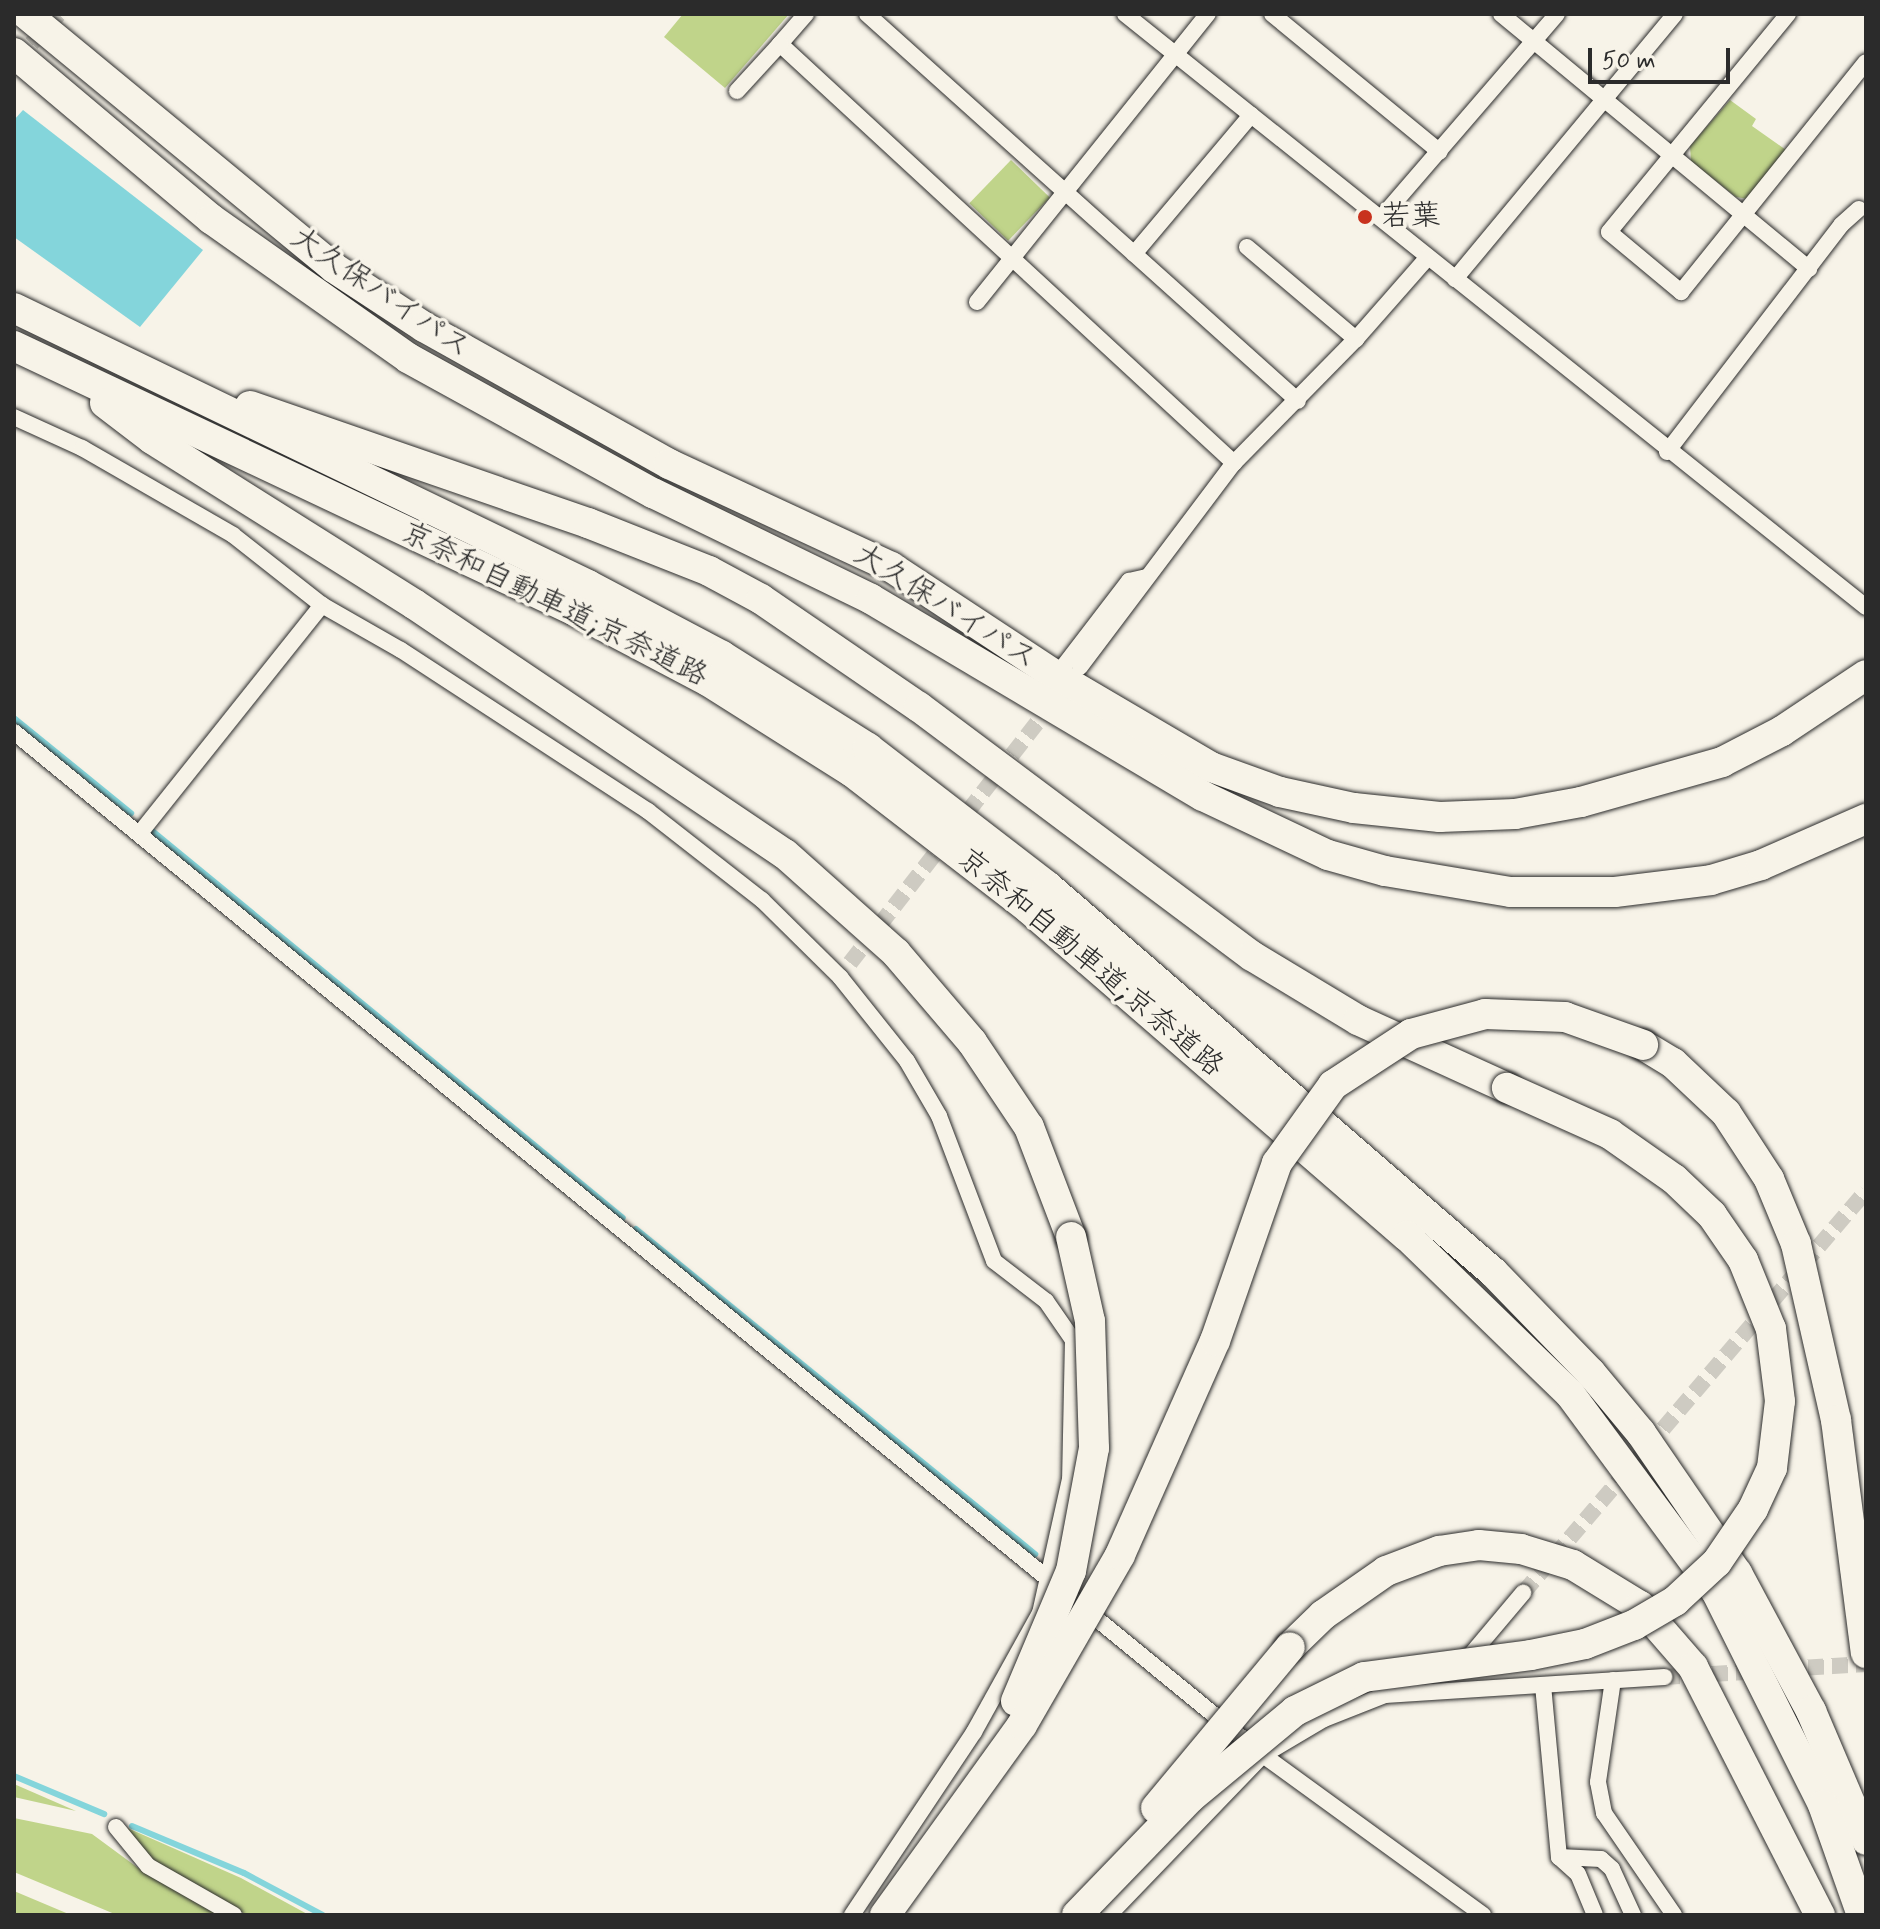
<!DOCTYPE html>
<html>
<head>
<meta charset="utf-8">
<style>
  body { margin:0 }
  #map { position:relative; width:1880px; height:1929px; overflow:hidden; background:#f7f3e8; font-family:Mynerve,"Klee One",sans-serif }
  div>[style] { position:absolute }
  .green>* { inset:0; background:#c0d48a; transform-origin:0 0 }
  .water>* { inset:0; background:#84d5db }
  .stream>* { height:6px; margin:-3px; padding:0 3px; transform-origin:3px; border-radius:3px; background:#84d5db }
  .street-tunnel>* { height:16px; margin-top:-8px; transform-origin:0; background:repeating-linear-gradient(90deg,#cecbc2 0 16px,transparent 0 24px) }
  .roads { filter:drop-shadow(0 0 2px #2b2b2b) drop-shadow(0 0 2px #2b2b2b) }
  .street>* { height:16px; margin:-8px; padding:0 8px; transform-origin:8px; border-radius:8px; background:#f7f3e8 }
  .highway>* { height:30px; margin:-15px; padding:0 15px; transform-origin:15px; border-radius:15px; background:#f7f3e8 }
  .bridges { filter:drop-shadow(0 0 2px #2b2b2b) drop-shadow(0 0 2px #2b2b2b) }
  .highway-bridge>* { height:30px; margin:-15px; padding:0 15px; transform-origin:15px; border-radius:15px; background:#f7f3e8 }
  .dots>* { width:22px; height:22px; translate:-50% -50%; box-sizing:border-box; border:4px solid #f7f3e8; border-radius:50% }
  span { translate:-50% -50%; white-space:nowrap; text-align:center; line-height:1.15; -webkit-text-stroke:7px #f7f3e8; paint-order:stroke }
  .poi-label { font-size:30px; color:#2b2b2b }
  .left { translate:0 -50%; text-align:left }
  .street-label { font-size:30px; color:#2b2b2b }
  .frame { position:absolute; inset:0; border:16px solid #2b2b2b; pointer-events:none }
  .scale { position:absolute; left:1588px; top:48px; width:142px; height:36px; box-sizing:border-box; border:4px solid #2b2b2b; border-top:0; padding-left:10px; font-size:24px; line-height:28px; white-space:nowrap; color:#2b2b2b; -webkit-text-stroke:6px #f7f3e8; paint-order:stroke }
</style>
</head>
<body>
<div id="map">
  <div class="green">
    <div style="clip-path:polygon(683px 14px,789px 14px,725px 88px,664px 37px)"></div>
    <div style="clip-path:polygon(1730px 100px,1756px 119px,1752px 126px,1786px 150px,1748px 199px,1736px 197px,1691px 161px,1690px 146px)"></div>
    <div style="left:1011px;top:160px;width:54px;height:60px;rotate:44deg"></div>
    <div style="clip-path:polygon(14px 1784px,76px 1811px,14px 1797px)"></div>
    <div style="clip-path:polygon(14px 1818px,92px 1834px,145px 1873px,220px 1915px,117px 1915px,14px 1872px)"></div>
    <div style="clip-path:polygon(123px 1826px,241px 1878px,309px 1915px,247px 1915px,148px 1858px)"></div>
    <div style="clip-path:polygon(14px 1891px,71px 1915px,14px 1915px)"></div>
  </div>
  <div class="water">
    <div style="clip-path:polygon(23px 110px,203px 250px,140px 327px,14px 237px,14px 120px)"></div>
  </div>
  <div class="stream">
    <div style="left:14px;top:718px;width:151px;rotate:39.1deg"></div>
    <div style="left:150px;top:829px;width:612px;rotate:39.43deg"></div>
    <div style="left:636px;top:1229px;width:515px;rotate:39.16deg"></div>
    <div style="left:14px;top:1776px;width:98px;rotate:22.9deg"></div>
    <div style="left:132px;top:1826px;width:121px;rotate:22.8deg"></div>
    <div style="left:244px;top:1873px;width:89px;rotate:28deg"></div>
  </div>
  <div class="street-tunnel">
    <div style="left:15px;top:61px;width:64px;rotate:-46.9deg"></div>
    <div style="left:850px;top:963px;width:333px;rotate:-52.1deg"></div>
    <div style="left:1523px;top:1593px;width:528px;rotate:-49.53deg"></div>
    <div style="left:1784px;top:1669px;width:82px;rotate:-3.5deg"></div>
    <div style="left:1664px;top:1677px;width:97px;rotate:-3.5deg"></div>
  </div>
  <div class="roads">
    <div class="street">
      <div style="left:806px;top:14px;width:40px;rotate:131deg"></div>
      <div style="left:780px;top:44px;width:618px;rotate:42.7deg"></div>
      <div style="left:867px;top:14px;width:579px;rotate:41.92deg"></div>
      <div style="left:1125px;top:14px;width:949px;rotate:38.67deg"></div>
      <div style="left:1272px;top:14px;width:217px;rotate:39.4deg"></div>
      <div style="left:1501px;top:14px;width:400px;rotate:39.6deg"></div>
      <div style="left:1788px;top:14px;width:282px;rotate:129.4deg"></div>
      <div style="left:1609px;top:232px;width:94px;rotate:39.8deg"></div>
      <div style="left:1681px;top:292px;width:295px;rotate:-51.2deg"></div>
      <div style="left:737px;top:91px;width:64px;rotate:-47.5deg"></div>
      <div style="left:1381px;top:218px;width:269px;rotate:-49.2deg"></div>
      <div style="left:1247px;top:247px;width:143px;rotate:40.2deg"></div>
      <div style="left:1134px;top:254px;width:182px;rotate:-49.9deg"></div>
      <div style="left:1455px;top:279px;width:344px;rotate:-50.3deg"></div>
      <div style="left:977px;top:302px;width:369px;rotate:-51.3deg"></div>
      <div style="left:14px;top:417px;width:75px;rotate:24.5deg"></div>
      <div style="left:82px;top:448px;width:174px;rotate:29.9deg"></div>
      <div style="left:233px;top:535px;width:113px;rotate:38.2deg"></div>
      <div style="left:322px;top:605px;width:91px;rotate:29.7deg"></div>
      <div style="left:401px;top:650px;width:295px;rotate:33.1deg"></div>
      <div style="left:648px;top:811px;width:145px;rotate:38deg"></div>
      <div style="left:762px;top:900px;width:110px;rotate:44.6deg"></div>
      <div style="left:840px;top:977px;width:107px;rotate:51.4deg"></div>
      <div style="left:907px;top:1061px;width:64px;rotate:59.8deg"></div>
      <div style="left:939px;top:1116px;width:155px;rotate:69.2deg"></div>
      <div style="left:994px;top:1261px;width:66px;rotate:37.6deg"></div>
      <div style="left:1046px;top:1301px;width:47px;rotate:55.3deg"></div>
      <div style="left:1073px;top:1340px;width:139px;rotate:91.2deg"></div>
      <div style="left:1070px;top:1479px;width:137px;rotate:102.6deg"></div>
      <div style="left:1040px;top:1613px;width:136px;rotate:119deg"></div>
      <div style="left:974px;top:1732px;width:220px;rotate:123.7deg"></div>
      <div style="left:1667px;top:452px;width:286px;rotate:-52.5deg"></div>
      <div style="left:1841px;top:225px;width:24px;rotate:-42deg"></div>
      <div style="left:1080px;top:667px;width:256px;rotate:-53deg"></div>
      <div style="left:1234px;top:463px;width:174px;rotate:-45.5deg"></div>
      <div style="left:1356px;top:339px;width:109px;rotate:-48.7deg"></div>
      <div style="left:1056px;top:676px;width:120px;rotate:-52.5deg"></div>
      <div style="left:1129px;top:581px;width:17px;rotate:-13deg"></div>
      <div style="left:14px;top:732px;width:1614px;rotate:39.32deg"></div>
      <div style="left:1263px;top:1755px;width:71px;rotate:-30.5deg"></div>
      <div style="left:1324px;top:1719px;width:66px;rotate:-21.5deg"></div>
      <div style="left:1385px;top:1695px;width:280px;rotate:-3.7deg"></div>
      <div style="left:140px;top:833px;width:292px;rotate:-51.4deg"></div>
      <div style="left:1464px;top:1663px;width:92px;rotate:-49.9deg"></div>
      <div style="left:1613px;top:1680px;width:103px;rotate:98.4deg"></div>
      <div style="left:1598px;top:1782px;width:32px;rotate:79deg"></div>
      <div style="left:1604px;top:1813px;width:124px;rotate:55.5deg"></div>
      <div style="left:1543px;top:1685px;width:173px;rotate:84.7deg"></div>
      <div style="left:1559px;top:1857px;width:25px;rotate:42deg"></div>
      <div style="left:1578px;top:1874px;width:44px;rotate:67.5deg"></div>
      <div style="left:116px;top:1827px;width:50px;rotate:50.6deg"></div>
      <div style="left:148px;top:1866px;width:99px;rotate:29.7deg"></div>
      <div style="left:1559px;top:1857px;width:42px;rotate:2.7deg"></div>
      <div style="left:1601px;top:1859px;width:15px;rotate:42deg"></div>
      <div style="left:1612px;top:1869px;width:51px;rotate:65.5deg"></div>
      <div style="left:1109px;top:1915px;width:222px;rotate:-46.1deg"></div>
      <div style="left:1263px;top:1755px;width:272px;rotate:36deg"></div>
    </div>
    <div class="highway">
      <div style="left:26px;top:14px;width:399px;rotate:39.5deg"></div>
      <div style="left:334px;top:268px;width:108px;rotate:33.2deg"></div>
      <div style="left:424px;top:327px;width:281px;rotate:29.2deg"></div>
      <div style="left:669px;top:464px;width:245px;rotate:24.9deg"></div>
      <div style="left:891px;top:567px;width:198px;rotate:33.4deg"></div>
      <div style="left:1056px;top:676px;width:180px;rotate:30.4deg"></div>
      <div style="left:1211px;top:767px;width:73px;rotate:19.9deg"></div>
      <div style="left:1280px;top:792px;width:76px;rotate:12.2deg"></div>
      <div style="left:1354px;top:808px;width:86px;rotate:6deg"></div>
      <div style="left:1440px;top:817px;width:75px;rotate:-2.3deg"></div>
      <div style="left:1515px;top:814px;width:67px;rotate:-10.3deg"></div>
      <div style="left:1581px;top:802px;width:147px;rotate:-15.8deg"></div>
      <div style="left:1722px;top:762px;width:68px;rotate:-27.3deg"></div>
      <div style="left:1782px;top:731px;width:101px;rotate:-33.7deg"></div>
      <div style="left:14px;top:53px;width:258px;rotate:40.1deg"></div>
      <div style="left:211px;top:219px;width:241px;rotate:35.2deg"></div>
      <div style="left:408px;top:358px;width:280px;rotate:28.9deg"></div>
      <div style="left:653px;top:493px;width:242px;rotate:25.9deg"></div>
      <div style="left:871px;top:599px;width:386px;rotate:30.7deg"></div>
      <div style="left:1203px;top:796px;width:138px;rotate:25.3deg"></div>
      <div style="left:1328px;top:855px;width:59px;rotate:15.7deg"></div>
      <div style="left:1385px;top:871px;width:127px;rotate:9.5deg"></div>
      <div style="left:1510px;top:892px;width:105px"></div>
      <div style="left:1615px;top:892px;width:97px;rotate:-7.1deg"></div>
      <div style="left:1711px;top:880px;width:52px;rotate:-16.7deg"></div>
      <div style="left:1761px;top:865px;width:115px;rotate:-23.7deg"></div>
      <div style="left:14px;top:308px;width:637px;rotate:25.76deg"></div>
      <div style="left:588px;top:585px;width:152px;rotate:27.9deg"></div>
      <div style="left:722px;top:656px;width:173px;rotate:32.2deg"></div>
      <div style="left:868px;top:748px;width:226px;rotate:37.6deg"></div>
      <div style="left:1047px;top:886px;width:590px;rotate:40.88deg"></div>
      <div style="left:1493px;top:1272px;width:141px;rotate:45.9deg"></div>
      <div style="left:1591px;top:1373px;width:78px;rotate:50.2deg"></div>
      <div style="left:1641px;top:1433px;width:170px;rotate:55.6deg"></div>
      <div style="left:1737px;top:1573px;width:157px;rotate:61.8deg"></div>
      <div style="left:1811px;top:1711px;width:140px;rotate:66.9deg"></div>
      <div style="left:14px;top:346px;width:620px;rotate:25.28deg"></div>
      <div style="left:575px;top:611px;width:150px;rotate:27.8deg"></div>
      <div style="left:708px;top:681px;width:170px;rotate:32.3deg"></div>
      <div style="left:852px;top:772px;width:224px;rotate:37.7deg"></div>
      <div style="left:1029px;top:909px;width:500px;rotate:40.9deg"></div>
      <div style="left:1407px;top:1236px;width:227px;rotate:44.1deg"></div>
      <div style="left:1570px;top:1394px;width:245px;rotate:53.5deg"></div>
      <div style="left:1716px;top:1591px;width:239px;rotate:63.4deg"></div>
      <div style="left:1823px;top:1805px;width:117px;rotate:70.5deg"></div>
      <div style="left:105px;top:403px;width:59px;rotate:37.5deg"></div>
      <div style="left:152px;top:439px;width:310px;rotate:32.2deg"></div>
      <div style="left:414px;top:604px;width:447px;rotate:34deg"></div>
      <div style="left:785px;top:854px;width:149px;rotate:41.7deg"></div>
      <div style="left:896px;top:953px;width:117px;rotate:49.5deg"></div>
      <div style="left:972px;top:1042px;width:102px;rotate:56.2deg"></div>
      <div style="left:1029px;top:1127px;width:118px;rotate:69.1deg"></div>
      <div style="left:250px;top:406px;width:358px;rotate:19.1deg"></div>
      <div style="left:588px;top:523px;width:130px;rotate:21.6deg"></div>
      <div style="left:709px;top:571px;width:59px;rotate:28.3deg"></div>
      <div style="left:761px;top:599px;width:191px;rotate:34.4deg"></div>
      <div style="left:919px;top:707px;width:416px;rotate:36.8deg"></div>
      <div style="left:1252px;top:956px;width:124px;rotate:31.1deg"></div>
      <div style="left:1358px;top:1020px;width:164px;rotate:24.5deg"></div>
      <div style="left:1643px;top:1045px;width:35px;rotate:31deg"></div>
      <div style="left:1673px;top:1063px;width:73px;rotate:43.3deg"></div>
      <div style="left:1726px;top:1113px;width:79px;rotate:56.9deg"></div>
      <div style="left:1769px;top:1179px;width:70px;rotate:67.4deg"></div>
      <div style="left:1796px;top:1244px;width:180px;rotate:77.2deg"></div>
      <div style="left:1836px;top:1420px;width:235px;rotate:82.7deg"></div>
      <div style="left:1290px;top:1647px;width:46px;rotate:-44.1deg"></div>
      <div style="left:1323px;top:1615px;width:77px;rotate:-34.9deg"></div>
      <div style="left:1386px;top:1571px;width:57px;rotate:-20.7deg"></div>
      <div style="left:1439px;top:1551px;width:40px;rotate:-8.5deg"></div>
      <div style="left:1479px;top:1545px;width:42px;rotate:5.4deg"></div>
      <div style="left:1521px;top:1549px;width:54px;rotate:17.1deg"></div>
      <div style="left:1573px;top:1565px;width:79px;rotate:31.5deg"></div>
      <div style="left:1640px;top:1606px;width:81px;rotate:49deg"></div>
      <div style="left:1693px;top:1667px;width:279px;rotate:62.9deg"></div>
    </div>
  </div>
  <div class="bridges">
    <div class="highway-bridge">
      <div style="left:1016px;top:1701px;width:141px;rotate:-67.1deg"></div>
      <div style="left:1071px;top:1571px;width:125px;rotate:-79.4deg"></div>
      <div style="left:1094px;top:1448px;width:127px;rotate:-91.8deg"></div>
      <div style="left:1090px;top:1321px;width:86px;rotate:-102.7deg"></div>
      <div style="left:1156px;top:1808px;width:209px;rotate:-50.2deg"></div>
      <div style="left:885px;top:1915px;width:234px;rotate:-54.2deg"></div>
      <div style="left:1022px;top:1725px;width:196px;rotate:-60deg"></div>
      <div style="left:1120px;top:1555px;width:234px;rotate:-66.1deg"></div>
      <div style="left:1215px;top:1341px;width:188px;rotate:-70.8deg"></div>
      <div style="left:1277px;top:1163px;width:96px;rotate:-54.3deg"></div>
      <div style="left:1333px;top:1085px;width:93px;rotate:-33.2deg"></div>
      <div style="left:1411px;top:1034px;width:77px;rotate:-15.1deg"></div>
      <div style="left:1485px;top:1014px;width:80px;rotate:2.1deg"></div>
      <div style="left:1565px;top:1017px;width:83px;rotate:19.7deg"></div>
      <div style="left:1077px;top:1915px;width:163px;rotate:-46deg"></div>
      <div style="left:1190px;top:1798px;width:136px;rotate:-39.6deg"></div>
      <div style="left:1295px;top:1711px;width:77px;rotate:-26.2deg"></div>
      <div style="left:1364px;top:1677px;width:168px;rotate:-7.5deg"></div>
      <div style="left:1531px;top:1655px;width:55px;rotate:-11.5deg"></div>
      <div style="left:1585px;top:1644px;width:53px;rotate:-21.2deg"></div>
      <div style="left:1634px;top:1625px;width:48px;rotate:-30.3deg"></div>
      <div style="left:1675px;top:1601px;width:57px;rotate:-42.9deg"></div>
      <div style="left:1717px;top:1562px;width:64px;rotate:-55.8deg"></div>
      <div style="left:1753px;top:1509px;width:45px;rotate:-65.1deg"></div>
      <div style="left:1772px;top:1468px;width:67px;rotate:-83.2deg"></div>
      <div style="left:1780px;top:1401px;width:73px;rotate:-97.1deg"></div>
      <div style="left:1771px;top:1329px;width:74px;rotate:-112.1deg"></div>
      <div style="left:1743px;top:1260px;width:55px;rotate:-124.6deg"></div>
      <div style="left:1712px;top:1215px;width:52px;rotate:-136.5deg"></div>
      <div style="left:1674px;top:1179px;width:78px;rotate:-144.9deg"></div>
      <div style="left:1610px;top:1134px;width:113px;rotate:-155.9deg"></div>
    </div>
  </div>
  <div class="dots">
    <div style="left:1365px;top:217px;background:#c8321e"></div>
  </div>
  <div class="poi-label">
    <span class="left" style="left:1381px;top:217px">若葉</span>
  </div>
  <div class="street-label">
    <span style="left:380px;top:293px;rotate:34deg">大久保バイパス</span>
    <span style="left:554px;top:605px;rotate:26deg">京奈和自動車道;京奈道路</span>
    <span style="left:945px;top:607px;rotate:32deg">大久保バイパス</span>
    <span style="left:1090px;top:963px;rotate:40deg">京奈和自動車道;京奈道路</span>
  </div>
  <div class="frame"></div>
  <div class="scale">50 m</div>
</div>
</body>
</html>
